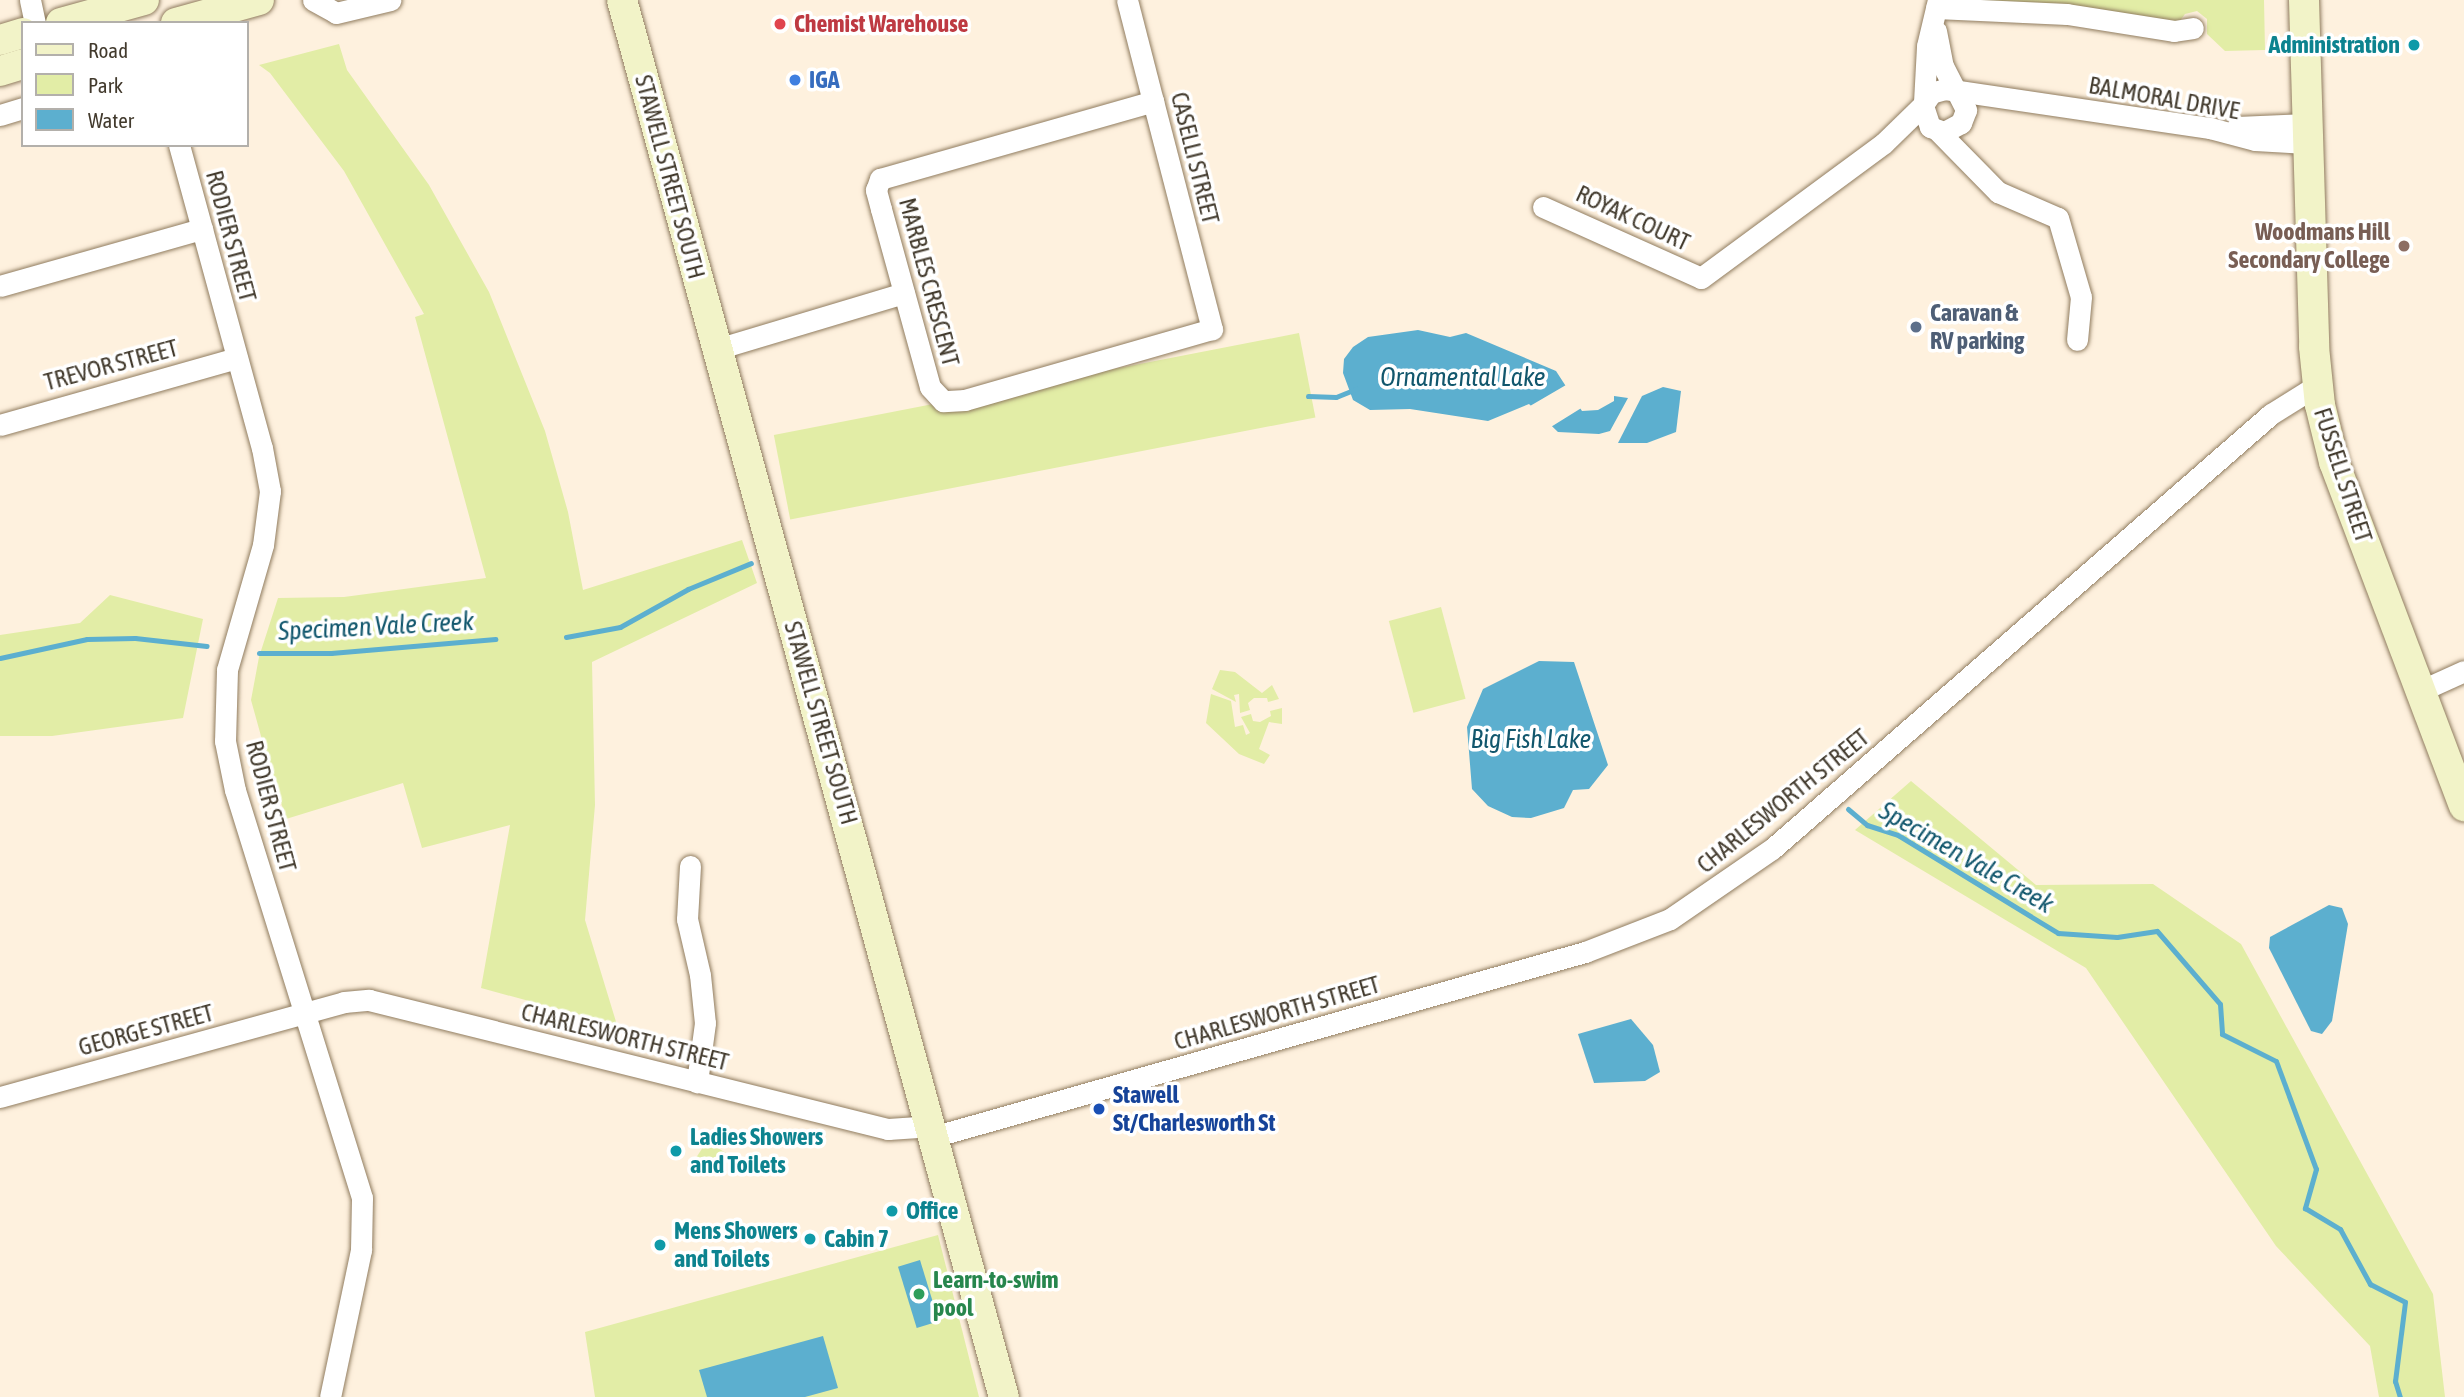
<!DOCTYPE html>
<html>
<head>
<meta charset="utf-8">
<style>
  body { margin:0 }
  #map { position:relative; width:2464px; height:1397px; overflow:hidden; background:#fef1de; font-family:"Asap Condensed",sans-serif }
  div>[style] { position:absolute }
  .green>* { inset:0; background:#e2eda6; transform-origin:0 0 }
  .water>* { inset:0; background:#5cafcf; transform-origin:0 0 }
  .pier>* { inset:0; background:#fef1de }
  .stream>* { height:5px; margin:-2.5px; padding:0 2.5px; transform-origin:2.5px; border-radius:2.5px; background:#5cafcf }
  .roads { filter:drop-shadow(0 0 2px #907c5f) drop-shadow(0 0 2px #907c5f) }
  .street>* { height:21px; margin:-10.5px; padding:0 10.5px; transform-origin:10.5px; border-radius:10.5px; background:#fff }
  .secondary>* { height:30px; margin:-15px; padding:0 15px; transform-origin:15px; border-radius:15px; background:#f2f3c8 }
  .dots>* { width:19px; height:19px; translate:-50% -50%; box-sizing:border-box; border:4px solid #fff; border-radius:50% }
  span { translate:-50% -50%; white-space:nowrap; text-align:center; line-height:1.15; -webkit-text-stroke:7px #fff; paint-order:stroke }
  .health-label { font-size:24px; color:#be3a42; font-weight:700 }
  .left { translate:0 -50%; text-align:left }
  .culture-label { font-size:24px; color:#0d838f; font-weight:700 }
  .right { translate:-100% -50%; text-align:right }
  .shop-label { font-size:24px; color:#366cbe; font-weight:700 }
  .street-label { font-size:24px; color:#423a2d }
  .education-label { font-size:24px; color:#785e54; font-weight:700 }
  .service-label { font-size:24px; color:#4e5e75; font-weight:700 }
  .transit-label { font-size:24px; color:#164399; font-weight:700 }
  .leisure-label { font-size:24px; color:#27864d; font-weight:700 }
  .water-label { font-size:26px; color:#12576d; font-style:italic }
  .legend { position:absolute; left:21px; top:21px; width:228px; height:126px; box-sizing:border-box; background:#fff; border:2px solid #b3b0ab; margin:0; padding:9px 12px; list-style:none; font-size:21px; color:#423a2d }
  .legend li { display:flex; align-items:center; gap:14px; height:35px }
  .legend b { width:35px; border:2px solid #b3b0ab }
</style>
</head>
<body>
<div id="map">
  <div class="green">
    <div style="clip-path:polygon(1966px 0,2264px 0,2265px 50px,2225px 51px,2207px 34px,2207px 19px,2197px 11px,2185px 14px,2179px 22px)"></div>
    <div style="clip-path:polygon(339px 44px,347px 70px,429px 185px,489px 292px,545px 431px,568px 512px,583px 590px,742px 540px,757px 583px,592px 662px,595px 805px,585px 920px,617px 1025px,481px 988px,510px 825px,422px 848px,403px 783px,286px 819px,264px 747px,251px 700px,259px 657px,278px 598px,344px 597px,486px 578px,415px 317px,424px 314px,344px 171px,270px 73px,259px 65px)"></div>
    <div style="left:1299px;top:333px;width:86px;height:535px;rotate:79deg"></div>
    <div style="clip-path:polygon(110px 595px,203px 619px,183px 718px,52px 736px,0 736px,0 635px,80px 623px)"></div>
    <div style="left:1441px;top:607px;width:95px;height:54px;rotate:75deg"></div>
    <div style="clip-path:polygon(1220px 670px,1235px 672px,1262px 693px,1272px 685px,1279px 699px,1268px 702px,1267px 698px,1254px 698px,1248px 703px,1250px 710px,1240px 713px,1239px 694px,1234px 695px,1236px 702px,1212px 689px)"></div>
    <div style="clip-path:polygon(1211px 694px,1231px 701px,1235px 727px,1243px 725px,1246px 735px,1250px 733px,1241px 717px,1251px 714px,1253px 721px,1260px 722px,1271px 716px,1270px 711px,1282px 708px,1282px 724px,1269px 722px,1259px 749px,1270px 755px,1264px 764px,1239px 754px,1206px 723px)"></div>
    <div style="clip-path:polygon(1911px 781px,2036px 885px,2153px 884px,2241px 944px,2433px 1294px,2445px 1397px,2379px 1397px,2370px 1346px,2276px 1246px,2086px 968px,1855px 830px)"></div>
    <div style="clip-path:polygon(707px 1141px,729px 1155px,719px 1166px,695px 1175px,692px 1164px)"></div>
    <div style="clip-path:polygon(938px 1235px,979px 1397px,595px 1397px,585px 1332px)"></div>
  </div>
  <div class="water">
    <div style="clip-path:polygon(1418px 330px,1450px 337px,1466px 333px,1556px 371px,1582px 411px,1598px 410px,1614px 401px,1614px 396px,1628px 398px,1610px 431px,1599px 434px,1558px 432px,1529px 404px,1488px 421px,1410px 409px,1370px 410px,1353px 400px,1343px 373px,1344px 359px,1353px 347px,1368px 337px)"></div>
    <div style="clip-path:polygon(1663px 387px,1681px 391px,1676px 432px,1647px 443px,1618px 443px,1642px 396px)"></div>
    <div style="clip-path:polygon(1539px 661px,1574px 662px,1608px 765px,1589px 789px,1573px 790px,1564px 808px,1531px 818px,1512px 817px,1488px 806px,1472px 789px,1467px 727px,1483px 689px)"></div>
    <div style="clip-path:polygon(2329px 905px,2342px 908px,2348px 924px,2332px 1021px,2322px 1034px,2311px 1031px,2269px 948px,2270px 937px)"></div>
    <div style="clip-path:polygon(1631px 1019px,1653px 1045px,1660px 1072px,1645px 1081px,1594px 1083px,1578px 1034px)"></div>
    <div style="left:920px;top:1260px;width:64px;height:23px;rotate:73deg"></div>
    <div style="clip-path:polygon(823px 1336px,838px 1388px,805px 1397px,707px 1397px,699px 1370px)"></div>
  </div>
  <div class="pier">
    <div style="clip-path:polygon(1566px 385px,1583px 407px,1546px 430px,1528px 408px,1523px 410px)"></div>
  </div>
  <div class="stream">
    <div style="left:1308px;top:396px;width:28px;rotate:2deg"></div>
    <div style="left:1336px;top:397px;width:22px;rotate:-22deg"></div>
    <div style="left:566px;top:637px;width:55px;rotate:-10.5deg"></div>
    <div style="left:620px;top:627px;width:78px;rotate:-29.2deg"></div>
    <div style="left:688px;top:589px;width:68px;rotate:-22.4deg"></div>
    <div style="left:259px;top:653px;width:72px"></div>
    <div style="left:331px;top:653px;width:165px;rotate:-4.9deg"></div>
    <div style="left:0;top:658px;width:89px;rotate:-12.3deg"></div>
    <div style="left:87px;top:639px;width:48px;rotate:-1.2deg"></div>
    <div style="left:135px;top:638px;width:72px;rotate:6.3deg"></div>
    <div style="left:1848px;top:809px;width:25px;rotate:40deg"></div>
    <div style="left:1867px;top:825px;width:33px;rotate:18deg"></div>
    <div style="left:1898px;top:835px;width:188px;rotate:31.5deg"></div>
    <div style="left:2058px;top:933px;width:59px;rotate:3.9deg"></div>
    <div style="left:2117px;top:937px;width:40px;rotate:-8.5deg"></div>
    <div style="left:2157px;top:931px;width:96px;rotate:49.2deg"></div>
    <div style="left:2220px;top:1004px;width:30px;rotate:86deg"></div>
    <div style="left:2222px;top:1034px;width:60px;rotate:26.6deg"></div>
    <div style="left:2276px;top:1061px;width:115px;rotate:69.7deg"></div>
    <div style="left:2316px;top:1169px;width:41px;rotate:105.8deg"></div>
    <div style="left:2305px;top:1208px;width:41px;rotate:31deg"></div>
    <div style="left:2340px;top:1229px;width:63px;rotate:61.4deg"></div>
    <div style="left:2370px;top:1284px;width:39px;rotate:27deg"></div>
    <div style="left:2405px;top:1302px;width:80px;rotate:97.2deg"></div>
    <div style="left:2395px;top:1381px;width:17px;rotate:73deg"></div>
  </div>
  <div class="roads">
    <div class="street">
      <div style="left:30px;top:0;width:24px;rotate:78deg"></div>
      <div style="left:313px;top:0;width:26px;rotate:29deg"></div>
      <div style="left:336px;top:13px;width:56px;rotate:-13.5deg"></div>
      <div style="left:1127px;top:0;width:104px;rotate:75.6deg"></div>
      <div style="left:1153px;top:101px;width:236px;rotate:75.5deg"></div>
      <div style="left:1212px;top:329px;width:257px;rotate:164deg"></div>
      <div style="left:965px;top:400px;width:22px;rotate:177deg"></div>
      <div style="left:943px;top:401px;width:19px;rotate:-133deg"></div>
      <div style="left:930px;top:387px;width:185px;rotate:-105.4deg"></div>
      <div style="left:881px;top:209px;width:20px;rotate:-105deg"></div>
      <div style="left:876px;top:190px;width:12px;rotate:-70deg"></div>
      <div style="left:880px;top:179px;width:284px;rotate:-15.9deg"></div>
      <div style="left:1936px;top:8px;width:131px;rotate:2.6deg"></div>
      <div style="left:2067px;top:14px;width:108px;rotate:9deg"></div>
      <div style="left:2174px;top:31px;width:19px;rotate:-9deg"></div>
      <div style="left:1936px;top:31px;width:36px;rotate:79deg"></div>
      <div style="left:1943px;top:66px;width:29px;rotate:63deg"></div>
      <div style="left:1958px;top:94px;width:18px;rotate:63deg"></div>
      <div style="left:1966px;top:110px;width:14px;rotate:111deg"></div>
      <div style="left:1961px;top:123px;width:19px;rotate:152deg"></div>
      <div style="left:1944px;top:132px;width:15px;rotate:-160deg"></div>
      <div style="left:1930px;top:127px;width:23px;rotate:-108deg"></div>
      <div style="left:1923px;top:105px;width:14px;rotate:-56deg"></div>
      <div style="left:1931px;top:93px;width:15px;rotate:-16deg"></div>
      <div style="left:1945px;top:89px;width:268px;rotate:8.4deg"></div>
      <div style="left:2210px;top:128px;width:47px;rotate:14.9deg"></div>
      <div style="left:2255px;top:140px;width:52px;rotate:3.3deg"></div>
      <div style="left:1924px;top:102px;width:56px;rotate:-86.9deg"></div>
      <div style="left:1927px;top:46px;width:47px;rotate:-76.6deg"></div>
      <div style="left:0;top:115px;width:24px;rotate:-17deg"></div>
      <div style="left:2237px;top:127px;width:70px;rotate:-2.5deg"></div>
      <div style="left:1938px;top:131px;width:86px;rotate:45.5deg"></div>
      <div style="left:1998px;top:192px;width:65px;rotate:23.4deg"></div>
      <div style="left:2058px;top:218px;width:82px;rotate:73.8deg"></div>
      <div style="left:2081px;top:297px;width:43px;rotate:95.3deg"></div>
      <div style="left:179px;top:145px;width:314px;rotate:74.7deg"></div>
      <div style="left:262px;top:448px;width:44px;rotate:79.5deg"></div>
      <div style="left:270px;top:491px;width:54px;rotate:97.4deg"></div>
      <div style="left:263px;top:545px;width:130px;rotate:106.1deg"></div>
      <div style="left:227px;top:670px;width:71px;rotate:91.6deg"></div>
      <div style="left:225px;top:741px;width:50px;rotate:78.5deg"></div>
      <div style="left:235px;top:790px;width:427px;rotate:72.7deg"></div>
      <div style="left:362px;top:1198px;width:52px;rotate:91.1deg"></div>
      <div style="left:361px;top:1250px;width:150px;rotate:101.9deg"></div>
      <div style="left:1543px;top:207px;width:173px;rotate:24.2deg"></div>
      <div style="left:1701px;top:278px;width:227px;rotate:-36.4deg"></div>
      <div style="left:1884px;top:143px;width:54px;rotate:-44.3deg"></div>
      <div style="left:0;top:286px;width:210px;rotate:-15.8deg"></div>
      <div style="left:717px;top:349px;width:195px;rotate:-16.7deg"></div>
      <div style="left:0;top:425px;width:246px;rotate:-15.8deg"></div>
      <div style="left:2420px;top:691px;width:48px;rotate:-24.4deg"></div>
      <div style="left:690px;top:866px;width:53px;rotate:93.2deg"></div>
      <div style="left:687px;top:919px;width:57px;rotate:76.9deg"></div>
      <div style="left:700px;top:975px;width:48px;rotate:84.1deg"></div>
      <div style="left:705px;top:1023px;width:60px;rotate:97.7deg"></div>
      <div style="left:0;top:1097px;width:357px;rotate:-15.4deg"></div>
      <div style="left:344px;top:1002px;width:25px;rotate:-5deg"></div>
      <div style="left:369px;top:1000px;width:535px;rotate:13.96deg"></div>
      <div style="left:888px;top:1129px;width:45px;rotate:-3.8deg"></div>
      <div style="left:936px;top:1136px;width:675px;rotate:-15.83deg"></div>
      <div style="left:1585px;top:952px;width:91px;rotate:-21.2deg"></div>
      <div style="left:1670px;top:919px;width:124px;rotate:-34.5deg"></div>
      <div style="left:1772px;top:849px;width:662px;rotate:-41.08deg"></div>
      <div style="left:2271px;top:414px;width:53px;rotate:-31.9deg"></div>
    </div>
    <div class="secondary">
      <div style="left:622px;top:0;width:1448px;rotate:74.71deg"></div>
      <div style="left:2304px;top:0;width:347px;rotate:88.3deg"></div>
      <div style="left:2314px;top:347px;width:58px;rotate:84.1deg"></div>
      <div style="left:2320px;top:405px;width:59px;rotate:76.2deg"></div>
      <div style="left:2334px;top:462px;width:368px;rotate:69.3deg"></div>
      <div style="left:61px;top:23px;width:86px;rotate:-15.5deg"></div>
      <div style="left:176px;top:23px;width:86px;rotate:-15.5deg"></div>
      <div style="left:0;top:40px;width:24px;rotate:-17deg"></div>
      <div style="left:0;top:71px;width:24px;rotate:-17deg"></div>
    </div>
  </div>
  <div class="dots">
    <div style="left:780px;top:24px;background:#e0444e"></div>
    <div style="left:2414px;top:45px;background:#0f9aa8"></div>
    <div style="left:795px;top:80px;background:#3f7fe0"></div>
    <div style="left:2404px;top:246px;background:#8d6e63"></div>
    <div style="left:1916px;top:327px;background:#5c6f8a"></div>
    <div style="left:1099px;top:1109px;background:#1a4fb4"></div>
    <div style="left:676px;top:1151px;background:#0f9aa8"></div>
    <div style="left:892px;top:1211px;background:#0f9aa8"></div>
    <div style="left:810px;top:1239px;background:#0f9aa8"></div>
    <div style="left:660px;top:1245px;background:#0f9aa8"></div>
    <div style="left:919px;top:1294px;background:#2e9e5b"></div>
  </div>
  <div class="health-label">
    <span class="left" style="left:794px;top:24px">Chemist Warehouse</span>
  </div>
  <div class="culture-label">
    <span class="right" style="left:2400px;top:45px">Administration</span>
    <span class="left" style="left:690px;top:1151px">Ladies Showers<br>and Toilets</span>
    <span class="left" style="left:906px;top:1211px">Office</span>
    <span class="left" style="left:674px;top:1245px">Mens Showers<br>and Toilets</span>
    <span class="left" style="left:824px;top:1239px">Cabin 7</span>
  </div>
  <div class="shop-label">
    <span class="left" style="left:809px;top:80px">IGA</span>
  </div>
  <div class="street-label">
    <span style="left:2164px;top:98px;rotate:10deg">BALMORAL DRIVE</span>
    <span style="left:1195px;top:158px;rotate:76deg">CASELLI STREET</span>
    <span style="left:670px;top:177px;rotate:75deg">STAWELL STREET SOUTH</span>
    <span style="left:1633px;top:218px;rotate:25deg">ROYAK COURT</span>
    <span style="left:231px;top:236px;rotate:75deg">RODIER STREET</span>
    <span style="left:929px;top:282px;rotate:75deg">MARBLES CRESCENT</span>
    <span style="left:111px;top:365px;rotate:-15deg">TREVOR STREET</span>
    <span style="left:2343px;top:475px;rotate:72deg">FUSSELL STREET</span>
    <span style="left:821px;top:723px;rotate:74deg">STAWELL STREET SOUTH</span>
    <span style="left:1783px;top:801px;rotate:-39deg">CHARLESWORTH STREET</span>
    <span style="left:271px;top:806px;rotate:75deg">RODIER STREET</span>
    <span style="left:1277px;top:1013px;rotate:-16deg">CHARLESWORTH STREET</span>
    <span style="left:146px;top:1030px;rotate:-15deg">GEORGE STREET</span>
    <span style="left:625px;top:1037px;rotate:14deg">CHARLESWORTH STREET</span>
  </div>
  <div class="education-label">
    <span class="right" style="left:2390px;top:246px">Woodmans Hill<br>Secondary College</span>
  </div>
  <div class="service-label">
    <span class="left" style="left:1930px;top:327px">Caravan &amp;<br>RV parking</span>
  </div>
  <div class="transit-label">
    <span class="left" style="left:1113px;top:1109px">Stawell<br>St/Charlesworth St</span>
  </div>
  <div class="leisure-label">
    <span class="left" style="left:933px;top:1294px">Learn-to-swim<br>pool</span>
  </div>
  <div class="water-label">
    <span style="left:1463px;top:378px">Ornamental Lake</span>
    <span style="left:376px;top:627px;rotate:-3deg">Specimen Vale Creek</span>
    <span style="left:1531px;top:740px">Big Fish Lake</span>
    <span style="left:1966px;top:858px;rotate:30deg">Specimen Vale Creek</span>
  </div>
  <ul class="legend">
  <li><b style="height:9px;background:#f2f3c8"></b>Road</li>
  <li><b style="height:19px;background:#e2eda6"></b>Park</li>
  <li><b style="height:19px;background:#5cafcf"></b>Water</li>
  </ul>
</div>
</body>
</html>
